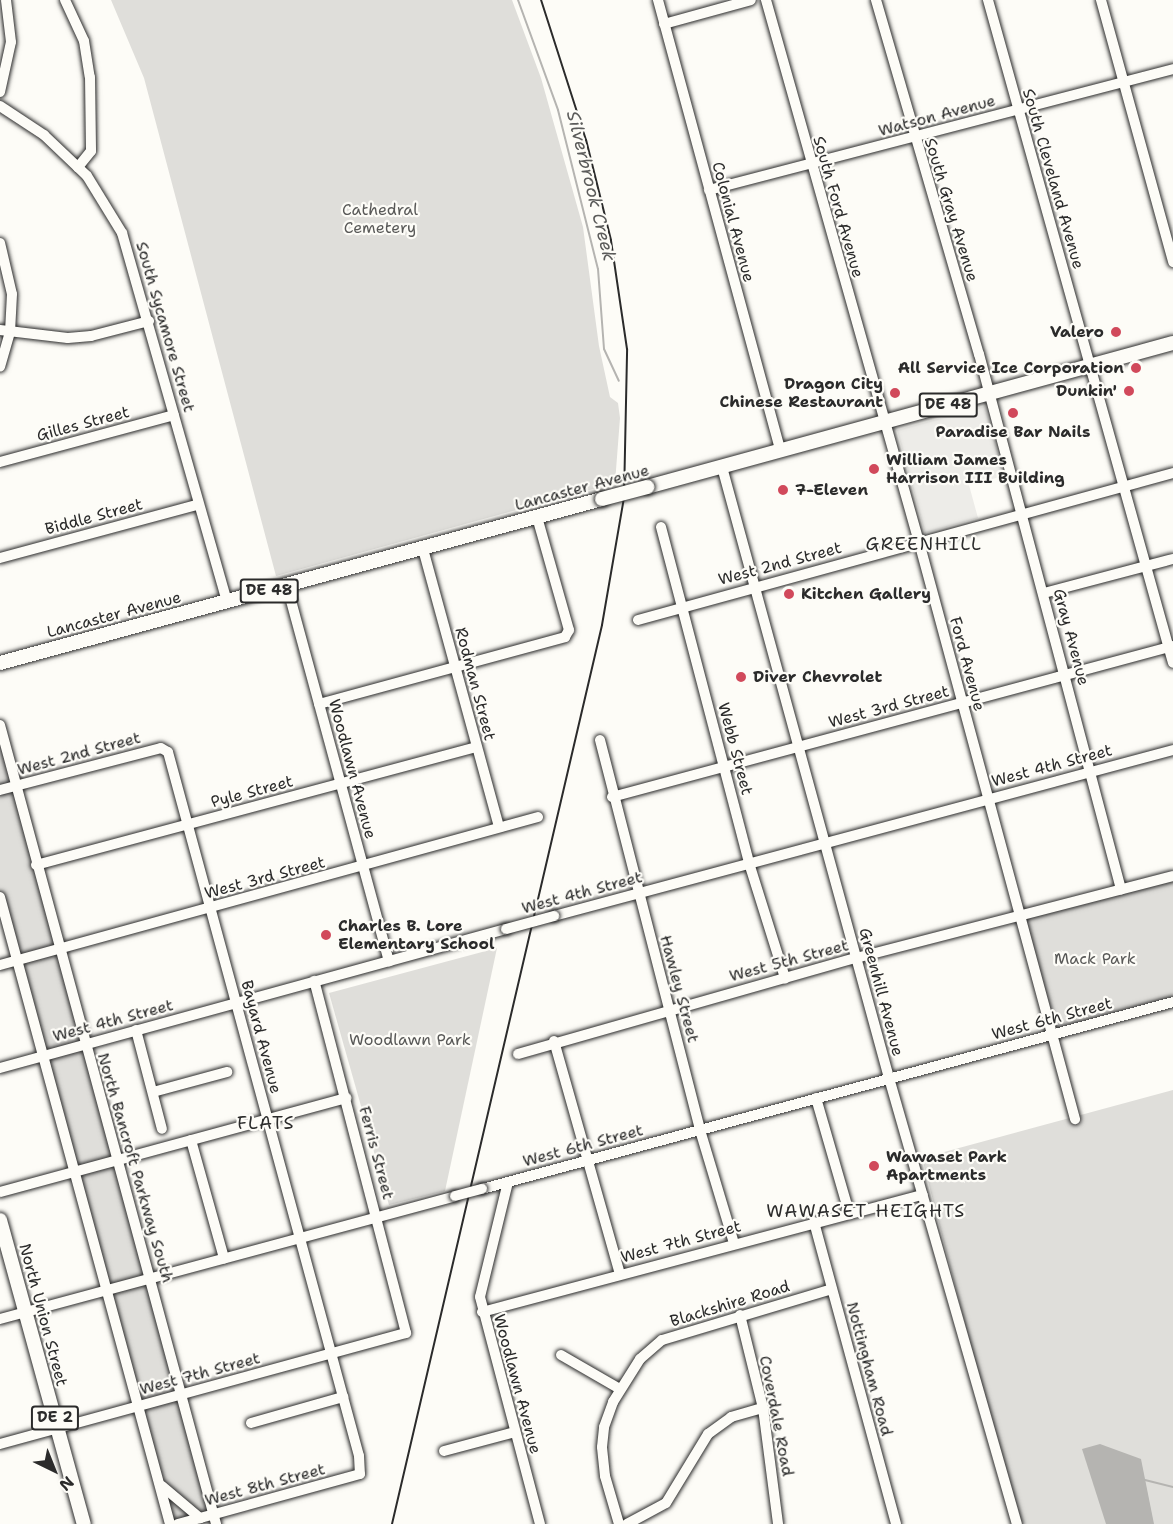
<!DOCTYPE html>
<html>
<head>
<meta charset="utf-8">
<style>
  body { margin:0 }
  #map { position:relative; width:1173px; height:1524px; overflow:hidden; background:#fdfcf7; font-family:"Shantell Sans",sans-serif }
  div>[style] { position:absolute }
  .built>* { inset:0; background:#edece8 }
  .green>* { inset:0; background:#dfdeda }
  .water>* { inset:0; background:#b5b4b1 }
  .stream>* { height:2px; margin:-1px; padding:0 1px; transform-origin:1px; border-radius:1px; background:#b5b4b1 }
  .roads { filter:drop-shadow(0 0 2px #2b2b2b) drop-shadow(0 0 2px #2b2b2b) }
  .minor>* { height:10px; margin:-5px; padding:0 5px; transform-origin:5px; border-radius:5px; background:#fdfcf7 }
  .major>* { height:14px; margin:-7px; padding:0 7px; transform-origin:7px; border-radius:7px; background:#fdfcf7 }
  .rail>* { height:2px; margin:-1px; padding:0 1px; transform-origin:1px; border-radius:1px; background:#2b2b2b }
  .bridges { filter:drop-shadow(0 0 2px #2b2b2b) drop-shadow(0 0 2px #2b2b2b) }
  .minor-bridge>* { height:10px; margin:-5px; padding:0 5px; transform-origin:5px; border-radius:5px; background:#fdfcf7 }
  .major-bridge>* { height:14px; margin:-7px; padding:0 7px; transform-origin:7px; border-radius:7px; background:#fdfcf7 }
  .dots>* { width:16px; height:16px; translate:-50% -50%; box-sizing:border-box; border:3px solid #fdfcf7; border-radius:50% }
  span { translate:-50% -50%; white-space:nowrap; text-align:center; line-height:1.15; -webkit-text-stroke:4.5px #fdfcf7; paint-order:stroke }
  .shield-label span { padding:2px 4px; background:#fdfcf7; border:2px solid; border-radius:4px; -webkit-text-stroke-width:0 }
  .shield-label { font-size:15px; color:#2b2b2b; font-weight:700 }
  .street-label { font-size:16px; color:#2b2b2b }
  .park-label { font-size:16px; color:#585857 }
  .poi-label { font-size:16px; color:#2b2b2b; font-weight:700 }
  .right { translate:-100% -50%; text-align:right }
  .left { translate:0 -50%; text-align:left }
  .water-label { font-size:18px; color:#5b5b5a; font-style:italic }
  .neighbourhood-label { font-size:18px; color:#2b2b2b; letter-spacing:1.5px }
  .north { position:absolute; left:24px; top:1440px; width:60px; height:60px; -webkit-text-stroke:4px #fdfcf7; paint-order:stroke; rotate:137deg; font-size:16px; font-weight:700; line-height:24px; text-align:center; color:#2b2b2b }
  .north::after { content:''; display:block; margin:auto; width:21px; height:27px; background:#2b2b2b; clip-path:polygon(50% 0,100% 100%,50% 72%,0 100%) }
</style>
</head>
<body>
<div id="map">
  <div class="built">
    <div style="clip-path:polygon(985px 406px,1004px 476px,969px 485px,978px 518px,925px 533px,897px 430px)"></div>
  </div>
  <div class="green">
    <div style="clip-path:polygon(111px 0,512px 0,541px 78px,583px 227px,599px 346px,610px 397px,618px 403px,620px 418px,615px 483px,276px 576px,144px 78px)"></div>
    <div style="clip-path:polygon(0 725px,214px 1514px,170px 1524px,0 897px)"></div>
    <div style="clip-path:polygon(1173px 876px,1173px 1001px,1050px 1035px,1019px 914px)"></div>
    <div style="clip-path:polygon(497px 948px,445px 1191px,389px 1205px,329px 993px)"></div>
    <div style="clip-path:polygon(1173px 1090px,1173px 1524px,1017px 1524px,922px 1158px)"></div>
  </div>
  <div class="water">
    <div style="clip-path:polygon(1100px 1444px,1141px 1459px,1154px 1524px,1106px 1524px,1082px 1449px)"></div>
  </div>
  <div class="stream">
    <div style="left:518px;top:0;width:117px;rotate:70deg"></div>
    <div style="left:558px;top:110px;width:164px;rotate:75.9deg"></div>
    <div style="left:598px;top:269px;width:80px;rotate:85.7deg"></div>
    <div style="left:604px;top:349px;width:35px;rotate:65deg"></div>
    <div style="left:1145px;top:1480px;width:29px;rotate:14deg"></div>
  </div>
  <div class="roads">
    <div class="minor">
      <div style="left:65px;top:0;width:45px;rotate:65.1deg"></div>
      <div style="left:84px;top:41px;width:36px;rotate:81deg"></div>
      <div style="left:90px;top:77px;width:74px;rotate:89.2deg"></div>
      <div style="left:91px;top:151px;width:21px;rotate:129deg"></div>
      <div style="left:658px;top:0;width:468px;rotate:74.8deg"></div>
      <div style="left:766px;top:0;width:563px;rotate:74.24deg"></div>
      <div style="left:919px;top:542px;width:598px;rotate:74.87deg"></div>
      <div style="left:876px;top:0;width:369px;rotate:73.8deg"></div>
      <div style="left:979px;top:354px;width:554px;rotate:75.14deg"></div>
      <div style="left:988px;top:0;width:688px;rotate:74.41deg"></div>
      <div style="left:1101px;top:0;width:272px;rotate:74.6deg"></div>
      <div style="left:664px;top:24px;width:90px;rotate:-15.4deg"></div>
      <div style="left:0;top:92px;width:51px;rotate:-77.6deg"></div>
      <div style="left:11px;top:42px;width:42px;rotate:-96.8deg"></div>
      <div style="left:0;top:106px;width:53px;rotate:33.4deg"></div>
      <div style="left:44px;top:135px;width:59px;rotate:43.6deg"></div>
      <div style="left:87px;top:176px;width:67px;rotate:58.4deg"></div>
      <div style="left:122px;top:233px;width:384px;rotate:74.1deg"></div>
      <div style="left:709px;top:190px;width:480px;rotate:-14.6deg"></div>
      <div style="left:0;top:243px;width:52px;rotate:76.8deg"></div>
      <div style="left:12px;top:294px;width:38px;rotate:93deg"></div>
      <div style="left:10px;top:332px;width:36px;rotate:106deg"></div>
      <div style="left:0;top:330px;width:68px;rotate:6.7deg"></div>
      <div style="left:68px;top:338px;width:23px;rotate:-5deg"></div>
      <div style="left:91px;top:336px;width:60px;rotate:-14.5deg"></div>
      <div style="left:0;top:462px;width:180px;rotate:-15.1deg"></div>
      <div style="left:722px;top:467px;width:633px;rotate:74.71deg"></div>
      <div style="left:889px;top:1078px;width:464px;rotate:74deg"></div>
      <div style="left:661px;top:527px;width:347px;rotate:75.3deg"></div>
      <div style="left:749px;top:863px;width:121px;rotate:72.6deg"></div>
      <div style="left:423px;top:549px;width:288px;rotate:74.7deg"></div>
      <div style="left:0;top:558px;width:203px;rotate:-15.1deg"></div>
      <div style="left:287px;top:586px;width:389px;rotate:74.8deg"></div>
      <div style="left:1044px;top:593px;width:133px;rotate:-14.8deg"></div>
      <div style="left:638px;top:620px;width:555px;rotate:-15.36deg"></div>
      <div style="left:319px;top:704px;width:255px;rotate:-15.2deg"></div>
      <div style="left:565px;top:637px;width:8px;rotate:-60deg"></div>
      <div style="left:569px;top:630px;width:117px;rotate:-105.8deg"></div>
      <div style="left:0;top:725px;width:828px;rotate:74.87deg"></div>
      <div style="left:600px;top:740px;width:403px;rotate:75.6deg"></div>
      <div style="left:700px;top:1130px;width:118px;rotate:73.3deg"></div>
      <div style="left:0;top:790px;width:166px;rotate:-14.6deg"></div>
      <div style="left:161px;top:748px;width:8px;rotate:30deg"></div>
      <div style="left:168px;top:752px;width:729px;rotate:74.82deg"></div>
      <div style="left:359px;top:1456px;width:18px;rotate:87deg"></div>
      <div style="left:360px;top:1474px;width:189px;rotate:164.6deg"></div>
      <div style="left:612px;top:797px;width:581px;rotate:-15.06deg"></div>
      <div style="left:36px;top:865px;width:456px;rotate:-15deg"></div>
      <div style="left:0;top:897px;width:650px;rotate:74.83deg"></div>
      <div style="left:554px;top:916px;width:641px;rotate:-15.01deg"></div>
      <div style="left:0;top:965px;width:558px;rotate:-15.38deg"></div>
      <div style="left:136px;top:1030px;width:102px;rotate:75.3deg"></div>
      <div style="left:554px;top:1041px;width:242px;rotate:74.2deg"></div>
      <div style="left:518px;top:1054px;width:351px;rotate:-15.9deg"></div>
      <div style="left:856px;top:958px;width:327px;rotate:-14.5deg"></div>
      <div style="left:0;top:1068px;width:525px;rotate:-15.36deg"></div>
      <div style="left:153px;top:1092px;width:77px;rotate:-15.1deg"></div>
      <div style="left:816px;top:1098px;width:119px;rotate:73.9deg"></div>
      <div style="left:191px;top:1140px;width:123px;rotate:74.4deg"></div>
      <div style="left:508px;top:1182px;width:118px;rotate:103.7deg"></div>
      <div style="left:480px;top:1297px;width:235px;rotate:75.2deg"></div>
      <div style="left:482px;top:1189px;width:716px;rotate:-15.14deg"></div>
      <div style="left:0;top:1192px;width:359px;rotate:-15.2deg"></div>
      <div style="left:814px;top:1222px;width:313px;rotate:74.8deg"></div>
      <div style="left:482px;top:1312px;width:456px;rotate:-14.9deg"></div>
      <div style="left:740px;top:1315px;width:96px;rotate:76.1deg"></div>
      <div style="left:763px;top:1408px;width:117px;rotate:82.6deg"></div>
      <div style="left:0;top:1319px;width:471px;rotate:-15.1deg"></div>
      <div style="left:561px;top:1355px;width:68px;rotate:30deg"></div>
      <div style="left:251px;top:1423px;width:96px;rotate:-15.8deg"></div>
      <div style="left:0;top:1444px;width:421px;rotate:-15.3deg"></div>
      <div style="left:406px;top:1333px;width:364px;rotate:-104.6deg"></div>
      <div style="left:444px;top:1451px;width:73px;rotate:-15deg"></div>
      <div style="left:162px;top:1486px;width:50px;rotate:40.1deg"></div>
      <div style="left:619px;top:1524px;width:50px;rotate:-106.3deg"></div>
      <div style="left:605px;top:1476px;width:29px;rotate:-96deg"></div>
      <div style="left:602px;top:1447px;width:20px;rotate:-84deg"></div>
      <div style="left:604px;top:1427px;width:27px;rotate:-70deg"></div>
      <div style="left:613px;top:1402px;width:51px;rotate:-57.9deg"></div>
      <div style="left:640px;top:1359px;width:29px;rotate:-41deg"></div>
      <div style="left:662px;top:1340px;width:177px;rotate:-16.7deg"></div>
      <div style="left:627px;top:1524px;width:44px;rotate:-28.3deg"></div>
      <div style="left:666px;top:1503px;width:81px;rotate:-58.7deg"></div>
      <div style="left:708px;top:1434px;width:29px;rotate:-36deg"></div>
      <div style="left:731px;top:1417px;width:33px;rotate:-16deg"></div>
    </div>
    <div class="major">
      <div style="left:647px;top:487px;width:545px;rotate:-15.31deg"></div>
      <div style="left:0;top:663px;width:624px;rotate:-15.24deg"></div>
      <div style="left:0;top:1220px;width:315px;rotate:74.6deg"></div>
    </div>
  </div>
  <div class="rail">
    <div style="left:392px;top:1524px;width:923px;rotate:-76.85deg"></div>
    <div style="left:602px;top:625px;width:129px;rotate:-80.2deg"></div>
    <div style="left:624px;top:498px;width:149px;rotate:-88.8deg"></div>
    <div style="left:627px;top:349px;width:110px;rotate:-98.4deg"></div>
    <div style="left:611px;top:240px;width:103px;rotate:-104deg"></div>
    <div style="left:586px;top:140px;width:147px;rotate:-107.8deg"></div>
  </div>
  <div class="bridges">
    <div class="minor-bridge">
      <div style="left:506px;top:929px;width:50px;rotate:-15.2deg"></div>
      <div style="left:455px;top:1196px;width:28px;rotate:-15deg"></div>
    </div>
    <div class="major-bridge">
      <div style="left:602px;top:499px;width:47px;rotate:-14.9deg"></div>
    </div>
  </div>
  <div class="dots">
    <div style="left:1116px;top:332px;background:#d1495b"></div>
    <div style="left:1136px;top:368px;background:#d1495b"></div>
    <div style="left:1129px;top:391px;background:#d1495b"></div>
    <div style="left:895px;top:393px;background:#d1495b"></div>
    <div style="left:1013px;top:413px;background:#d1495b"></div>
    <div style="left:874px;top:469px;background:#d1495b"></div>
    <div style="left:783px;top:490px;background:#d1495b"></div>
    <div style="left:789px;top:594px;background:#d1495b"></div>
    <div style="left:741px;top:677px;background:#d1495b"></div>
    <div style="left:326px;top:935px;background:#d1495b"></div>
    <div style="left:874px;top:1166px;background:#d1495b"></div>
  </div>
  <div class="shield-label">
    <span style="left:948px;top:405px">DE 48</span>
    <span style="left:269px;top:591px">DE 48</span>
    <span style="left:55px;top:1418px">DE 2</span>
  </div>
  <div class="street-label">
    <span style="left:937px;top:116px;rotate:-15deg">Watson Avenue</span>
    <span style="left:1053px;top:179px;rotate:74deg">South Cleveland Avenue</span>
    <span style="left:838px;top:207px;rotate:74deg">South Ford Avenue</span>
    <span style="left:951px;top:210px;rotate:73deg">South Gray Avenue</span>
    <span style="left:733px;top:222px;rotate:75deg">Colonial Avenue</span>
    <span style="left:165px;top:327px;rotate:74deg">South Sycamore Street</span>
    <span style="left:83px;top:424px;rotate:-15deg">Gilles Street</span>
    <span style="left:582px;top:488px;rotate:-15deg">Lancaster Avenue</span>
    <span style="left:94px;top:517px;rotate:-15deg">Biddle Street</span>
    <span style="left:780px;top:564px;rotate:-15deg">West 2nd Street</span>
    <span style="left:114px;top:615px;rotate:-15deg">Lancaster Avenue</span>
    <span style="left:1071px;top:637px;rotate:75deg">Gray Avenue</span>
    <span style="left:967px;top:664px;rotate:75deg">Ford Avenue</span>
    <span style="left:475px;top:684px;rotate:75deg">Rodman Street</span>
    <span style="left:889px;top:707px;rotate:-15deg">West 3rd Street</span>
    <span style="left:735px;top:749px;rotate:75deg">Webb Street</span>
    <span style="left:79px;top:754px;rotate:-15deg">West 2nd Street</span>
    <span style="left:1052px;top:766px;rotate:-15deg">West 4th Street</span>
    <span style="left:352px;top:769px;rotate:75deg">Woodlawn Avenue</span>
    <span style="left:252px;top:792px;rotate:-15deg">Pyle Street</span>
    <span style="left:265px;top:878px;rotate:-15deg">West 3rd Street</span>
    <span style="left:582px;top:893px;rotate:-15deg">West 4th Street</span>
    <span style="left:789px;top:961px;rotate:-15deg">West 5th Street</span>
    <span style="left:679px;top:989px;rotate:75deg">Hawley Street</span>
    <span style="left:881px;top:992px;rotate:75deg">Greenhill Avenue</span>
    <span style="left:1052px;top:1019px;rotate:-15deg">West 6th Street</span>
    <span style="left:113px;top:1021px;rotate:-15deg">West 4th Street</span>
    <span style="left:261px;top:1037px;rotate:75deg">Bayard Avenue</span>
    <span style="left:583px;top:1146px;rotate:-15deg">West 6th Street</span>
    <span style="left:376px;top:1153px;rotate:75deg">Ferris Street</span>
    <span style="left:135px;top:1168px;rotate:74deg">North Bancroft Parkway South</span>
    <span style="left:681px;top:1242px;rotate:-15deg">West 7th Street</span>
    <span style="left:730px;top:1304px;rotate:-17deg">Blackshire Road</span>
    <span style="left:43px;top:1315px;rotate:75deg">North Union Street</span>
    <span style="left:869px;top:1369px;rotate:75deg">Nottingham Road</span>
    <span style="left:200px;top:1374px;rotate:-15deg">West 7th Street</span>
    <span style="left:517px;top:1384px;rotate:75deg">Woodlawn Avenue</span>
    <span style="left:776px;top:1416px;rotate:79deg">Coverdale Road</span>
    <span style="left:265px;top:1485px;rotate:-15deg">West 8th Street</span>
  </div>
  <div class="park-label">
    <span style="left:380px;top:219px">Cathedral<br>Cemetery</span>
    <span style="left:1095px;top:959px">Mack Park</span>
    <span style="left:410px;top:1040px">Woodlawn Park</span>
  </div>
  <div class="poi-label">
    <span class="right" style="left:1104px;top:332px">Valero</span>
    <span class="right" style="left:1124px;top:368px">All Service Ice Corporation</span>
    <span class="right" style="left:883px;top:393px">Dragon City<br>Chinese Restaurant</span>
    <span class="right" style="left:1117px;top:391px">Dunkin'</span>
    <span style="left:1013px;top:432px">Paradise Bar Nails</span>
    <span class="left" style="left:886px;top:469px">William James<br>Harrison III Building</span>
    <span class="left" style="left:795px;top:490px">7-Eleven</span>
    <span class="left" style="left:801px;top:594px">Kitchen Gallery</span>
    <span class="left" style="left:753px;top:677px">Diver Chevrolet</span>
    <span class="left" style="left:338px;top:935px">Charles B. Lore<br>Elementary School</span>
    <span class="left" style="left:886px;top:1166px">Wawaset Park<br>Apartments</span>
  </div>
  <div class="water-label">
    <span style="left:591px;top:186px;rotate:76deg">Silverbrook Creek</span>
  </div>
  <div class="neighbourhood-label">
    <span style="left:924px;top:544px">GREENHILL</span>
    <span style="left:266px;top:1123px">FLATS</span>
    <span style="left:866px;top:1211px">WAWASET HEIGHTS</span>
  </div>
  <div class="north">N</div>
</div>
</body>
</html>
